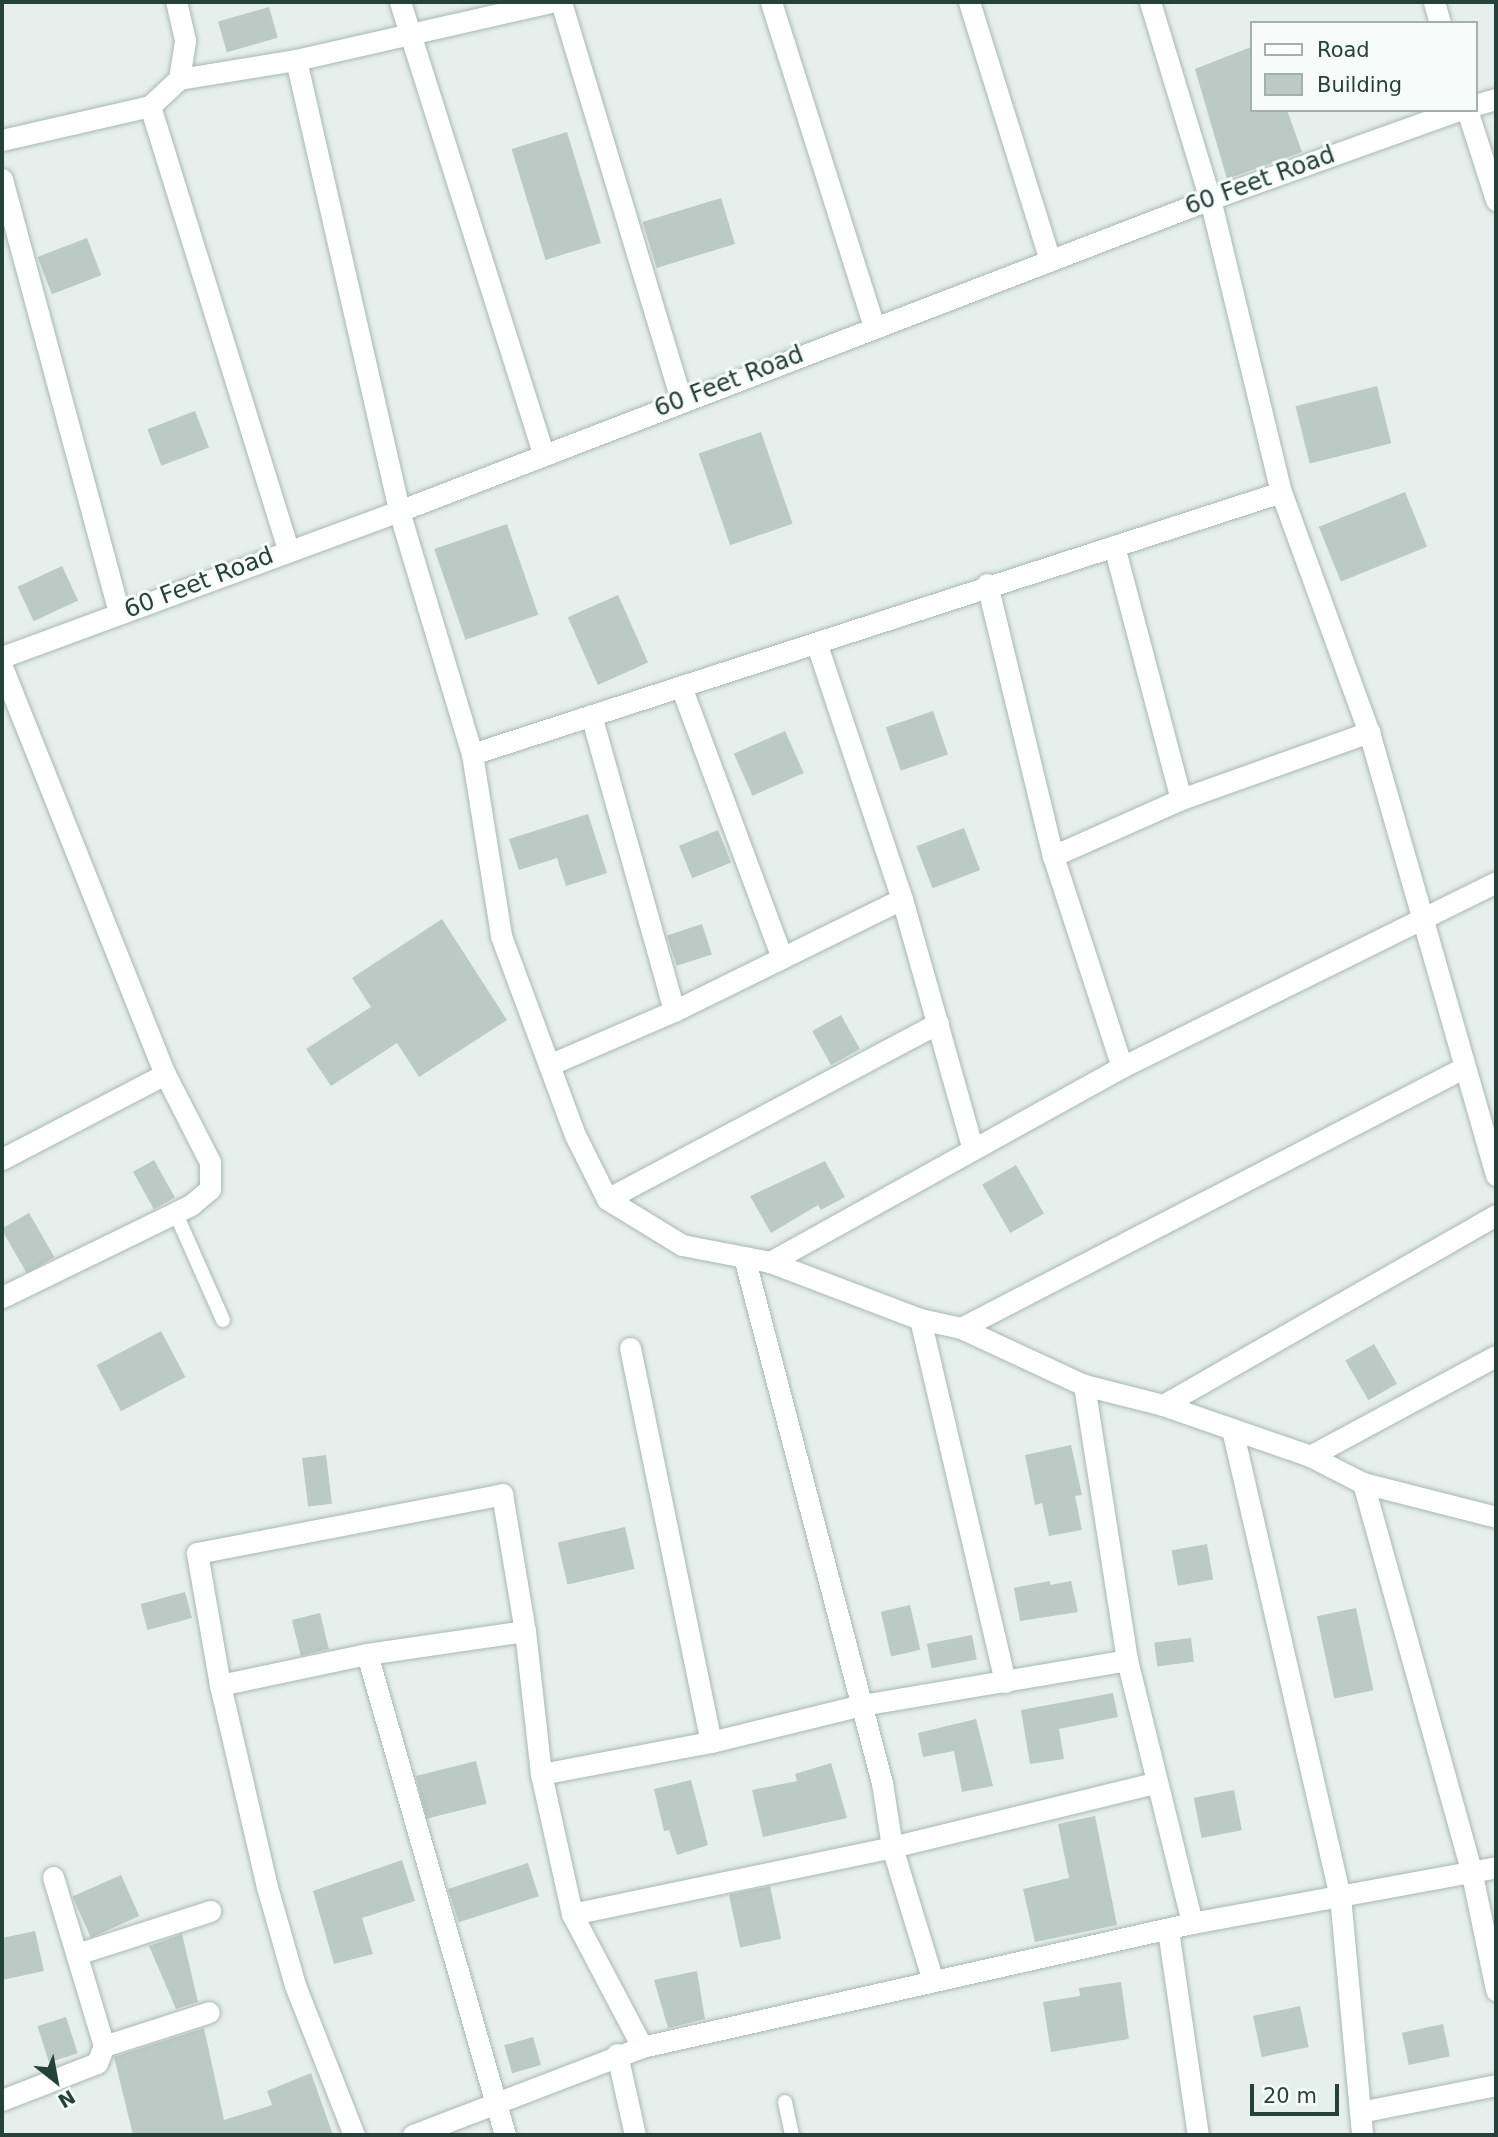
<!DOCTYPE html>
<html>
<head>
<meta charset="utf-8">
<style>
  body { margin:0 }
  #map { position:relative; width:1498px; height:2137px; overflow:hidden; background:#e6efeb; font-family:"DejaVu Sans",sans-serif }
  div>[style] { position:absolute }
  .building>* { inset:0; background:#bbcac4; transform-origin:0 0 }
  .roads { filter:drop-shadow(0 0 2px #a8b8b2) drop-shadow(0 0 2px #a8b8b2) }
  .service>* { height:14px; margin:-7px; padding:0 7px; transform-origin:7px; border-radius:7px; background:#fff }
  .minor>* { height:21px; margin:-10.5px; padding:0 10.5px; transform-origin:10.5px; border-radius:10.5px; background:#fff }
  .tertiary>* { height:21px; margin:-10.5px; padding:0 10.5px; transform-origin:10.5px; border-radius:10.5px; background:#fff }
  span { translate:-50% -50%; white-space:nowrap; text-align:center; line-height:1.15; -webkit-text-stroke:6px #f7fbf9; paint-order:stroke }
  .street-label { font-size:24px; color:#24423a }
  .frame { position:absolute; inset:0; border:4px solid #24423a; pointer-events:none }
  .legend { position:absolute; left:1250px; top:21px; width:228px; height:91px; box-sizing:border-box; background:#f7fbf9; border:2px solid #a3b1ad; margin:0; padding:9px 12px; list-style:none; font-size:21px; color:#24423a }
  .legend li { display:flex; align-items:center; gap:14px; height:35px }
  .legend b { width:35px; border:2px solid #a3b1ad }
  .north { position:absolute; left:21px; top:2046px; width:70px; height:70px; -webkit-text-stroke:5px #f7fbf9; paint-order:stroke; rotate:149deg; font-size:19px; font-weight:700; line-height:28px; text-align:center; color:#24423a }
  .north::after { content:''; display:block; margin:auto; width:24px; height:32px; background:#24423a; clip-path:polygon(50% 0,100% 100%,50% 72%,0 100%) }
  .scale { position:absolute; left:1250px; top:2084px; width:89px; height:32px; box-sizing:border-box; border:4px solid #24423a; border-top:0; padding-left:9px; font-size:21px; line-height:24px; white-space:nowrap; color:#24423a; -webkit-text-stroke:5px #f7fbf9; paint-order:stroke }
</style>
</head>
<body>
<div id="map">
  <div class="building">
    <div style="left:269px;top:7px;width:32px;height:53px;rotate:74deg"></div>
    <div style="clip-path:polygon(1251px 47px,1251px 110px,1287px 110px,1302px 152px,1227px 179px,1195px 69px)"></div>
    <div style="left:567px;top:132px;width:116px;height:58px;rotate:73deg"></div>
    <div style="left:721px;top:198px;width:48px;height:82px;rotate:73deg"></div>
    <div style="left:87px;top:238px;width:40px;height:53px;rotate:69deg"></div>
    <div style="left:1377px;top:386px;width:59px;height:84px;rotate:76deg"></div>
    <div style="left:195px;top:411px;width:39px;height:51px;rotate:69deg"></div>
    <div style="left:761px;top:432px;width:97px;height:66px;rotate:71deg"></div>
    <div style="left:1405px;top:492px;width:59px;height:93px;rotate:68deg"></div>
    <div style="left:507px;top:524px;width:96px;height:77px;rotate:71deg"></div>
    <div style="left:62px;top:566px;width:38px;height:49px;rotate:65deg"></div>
    <div style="left:618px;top:595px;width:74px;height:55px;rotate:66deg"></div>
    <div style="left:933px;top:711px;width:46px;height:50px;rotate:71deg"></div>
    <div style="left:785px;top:731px;width:46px;height:56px;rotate:66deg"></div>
    <div style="clip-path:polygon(588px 814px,607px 873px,566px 886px,557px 858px,519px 870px,509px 839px)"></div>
    <div style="left:964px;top:828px;width:45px;height:51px;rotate:69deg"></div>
    <div style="left:718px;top:830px;width:35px;height:42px;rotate:68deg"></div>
    <div style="clip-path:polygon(442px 919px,507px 1020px,419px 1077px,397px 1043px,331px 1086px,306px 1049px,371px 1007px,352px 978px)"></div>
    <div style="left:702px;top:924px;width:32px;height:37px;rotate:72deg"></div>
    <div style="left:841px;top:1015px;width:39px;height:33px;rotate:61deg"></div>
    <div style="left:154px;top:1160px;width:43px;height:24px;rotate:61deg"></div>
    <div style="clip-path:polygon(825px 1161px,845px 1197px,821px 1210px,818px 1205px,771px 1233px,750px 1196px)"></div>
    <div style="left:1016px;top:1165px;width:56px;height:39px;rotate:60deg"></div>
    <div style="left:29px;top:1213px;width:51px;height:32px;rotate:60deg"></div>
    <div style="left:161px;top:1331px;width:52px;height:73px;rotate:62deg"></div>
    <div style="left:1374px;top:1344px;width:46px;height:33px;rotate:60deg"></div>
    <div style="clip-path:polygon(1071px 1445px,1082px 1495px,1075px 1496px,1082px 1530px,1049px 1536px,1042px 1503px,1035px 1505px,1025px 1455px)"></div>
    <div style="left:326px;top:1455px;width:49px;height:24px;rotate:83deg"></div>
    <div style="left:625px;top:1527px;width:43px;height:69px;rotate:77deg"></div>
    <div style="left:1207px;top:1544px;width:36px;height:36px;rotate:80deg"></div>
    <div style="clip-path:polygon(1050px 1581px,1050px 1585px,1071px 1581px,1078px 1612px,1020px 1621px,1014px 1588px)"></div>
    <div style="left:185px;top:1592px;width:27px;height:46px;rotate:75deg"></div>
    <div style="left:910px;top:1605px;width:46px;height:30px;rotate:77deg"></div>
    <div style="left:1356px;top:1608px;width:84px;height:40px;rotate:78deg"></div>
    <div style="left:320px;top:1613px;width:37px;height:29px;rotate:76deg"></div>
    <div style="left:972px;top:1635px;width:25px;height:46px;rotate:79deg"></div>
    <div style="left:1191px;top:1638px;width:24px;height:37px;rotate:83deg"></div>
    <div style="clip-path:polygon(1113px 1693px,1118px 1717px,1059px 1729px,1064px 1759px,1030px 1764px,1021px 1710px)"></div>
    <div style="clip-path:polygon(976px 1719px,993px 1786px,962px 1792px,954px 1751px,923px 1757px,918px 1733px)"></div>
    <div style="left:476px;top:1761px;width:44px;height:62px;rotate:76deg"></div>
    <div style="clip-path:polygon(831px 1763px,847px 1818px,763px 1837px,752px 1790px,797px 1781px,795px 1774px)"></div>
    <div style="clip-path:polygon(691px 1780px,708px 1845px,677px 1855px,669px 1830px,664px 1831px,654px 1789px)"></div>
    <div style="left:1234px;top:1790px;width:41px;height:41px;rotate:79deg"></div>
    <div style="clip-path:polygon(1095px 1816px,1117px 1925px,1035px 1942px,1023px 1889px,1069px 1878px,1058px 1824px)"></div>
    <div style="clip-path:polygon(402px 1860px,415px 1901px,362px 1918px,373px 1954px,334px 1964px,313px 1891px)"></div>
    <div style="left:528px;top:1863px;width:35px;height:84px;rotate:72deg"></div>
    <div style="left:121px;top:1875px;width:45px;height:53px;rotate:66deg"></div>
    <div style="left:770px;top:1886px;width:54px;height:42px;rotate:78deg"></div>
    <div style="clip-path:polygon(35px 1931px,44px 1971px,2px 1980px,2px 1938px)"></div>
    <div style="clip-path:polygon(182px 1934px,198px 2002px,176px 2009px,149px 1946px)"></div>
    <div style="clip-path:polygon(697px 1971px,705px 2019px,668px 2028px,654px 1980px)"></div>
    <div style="clip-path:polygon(1121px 1982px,1129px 2039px,1051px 2052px,1043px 2002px,1080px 1996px,1079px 1988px)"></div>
    <div style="left:1300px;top:2006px;width:42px;height:48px;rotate:78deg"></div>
    <div style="left:66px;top:2017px;width:38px;height:30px;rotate:72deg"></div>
    <div style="left:1443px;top:2024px;width:33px;height:42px;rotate:78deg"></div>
    <div style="clip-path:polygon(204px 2028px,224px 2120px,272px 2105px,267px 2091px,311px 2073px,333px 2135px,133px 2135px,114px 2057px)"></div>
    <div style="left:533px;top:2037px;width:29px;height:30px;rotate:74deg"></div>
  </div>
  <div class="roads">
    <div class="service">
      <div style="left:176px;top:1214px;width:116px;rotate:66.1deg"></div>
      <div style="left:785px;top:2102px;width:34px;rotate:78deg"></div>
    </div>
    <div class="minor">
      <div style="left:400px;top:2px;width:473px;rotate:72.4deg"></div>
      <div style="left:561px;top:2px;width:416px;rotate:73.2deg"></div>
      <div style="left:771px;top:2px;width:341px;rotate:72.4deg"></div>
      <div style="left:969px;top:2px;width:270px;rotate:72.6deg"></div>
      <div style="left:1150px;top:2px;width:206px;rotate:73.1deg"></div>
      <div style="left:1210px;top:199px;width:301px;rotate:76.4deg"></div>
      <div style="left:1281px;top:492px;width:256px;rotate:69.9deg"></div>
      <div style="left:1369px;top:732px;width:461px;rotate:74deg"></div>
      <div style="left:296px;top:60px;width:463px;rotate:77.1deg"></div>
      <div style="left:399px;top:511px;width:254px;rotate:73.3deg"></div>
      <div style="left:472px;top:754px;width:184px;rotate:80.9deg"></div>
      <div style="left:501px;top:936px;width:212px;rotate:69.6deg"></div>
      <div style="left:575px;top:1135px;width:72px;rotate:63.4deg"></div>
      <div style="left:607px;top:1199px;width:88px;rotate:31.5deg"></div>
      <div style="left:682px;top:1245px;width:90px;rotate:10.9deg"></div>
      <div style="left:770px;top:1262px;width:160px;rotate:20.8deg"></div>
      <div style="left:920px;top:1319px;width:42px;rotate:12.4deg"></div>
      <div style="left:961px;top:1328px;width:136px;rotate:24.9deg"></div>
      <div style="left:1084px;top:1385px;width:81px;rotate:14.2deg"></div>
      <div style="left:1163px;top:1405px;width:156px;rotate:19.1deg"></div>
      <div style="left:1310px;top:1456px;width:59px;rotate:27deg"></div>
      <div style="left:1363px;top:1483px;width:137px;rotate:14.3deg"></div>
      <div style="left:179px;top:79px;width:119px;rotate:-9.2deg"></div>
      <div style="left:296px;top:60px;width:262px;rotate:-12.8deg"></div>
      <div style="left:150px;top:106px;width:464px;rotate:72.7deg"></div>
      <div style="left:1467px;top:110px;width:95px;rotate:72.1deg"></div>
      <div style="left:2px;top:140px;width:152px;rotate:-12.9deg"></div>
      <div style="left:150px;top:106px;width:40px;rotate:-43deg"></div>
      <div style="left:179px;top:79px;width:39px;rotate:-81deg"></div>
      <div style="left:185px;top:40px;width:39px;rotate:-103deg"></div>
      <div style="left:2px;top:179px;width:450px;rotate:74.9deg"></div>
      <div style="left:1114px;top:546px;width:262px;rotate:75.2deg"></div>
      <div style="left:987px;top:584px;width:280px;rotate:76.4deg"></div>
      <div style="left:1053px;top:856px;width:222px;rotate:71.9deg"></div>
      <div style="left:817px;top:645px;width:268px;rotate:71.5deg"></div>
      <div style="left:902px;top:899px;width:257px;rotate:74.2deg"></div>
      <div style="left:2px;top:667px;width:438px;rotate:68.2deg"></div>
      <div style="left:165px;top:1074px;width:99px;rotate:62.9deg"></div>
      <div style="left:210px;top:1162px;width:27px;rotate:90deg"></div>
      <div style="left:210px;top:1189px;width:25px;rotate:140deg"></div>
      <div style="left:191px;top:1205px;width:210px;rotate:154deg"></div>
      <div style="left:682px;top:689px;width:287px;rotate:69.6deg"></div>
      <div style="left:591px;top:715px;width:307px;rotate:74.3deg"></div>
      <div style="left:472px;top:754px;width:850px;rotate:-17.94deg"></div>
      <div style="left:1053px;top:856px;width:140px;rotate:-24deg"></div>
      <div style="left:1181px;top:799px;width:200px;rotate:-19.6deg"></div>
      <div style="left:549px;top:1065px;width:136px;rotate:-23.4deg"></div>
      <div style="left:674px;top:1011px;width:254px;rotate:-26.2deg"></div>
      <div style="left:2px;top:1159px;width:184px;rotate:-27.5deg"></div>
      <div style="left:607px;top:1199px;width:375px;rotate:-28deg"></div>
      <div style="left:744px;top:1257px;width:544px;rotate:75.3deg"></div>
      <div style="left:882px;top:1783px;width:65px;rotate:81.1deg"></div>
      <div style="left:892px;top:1847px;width:137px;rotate:73deg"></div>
      <div style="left:770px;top:1262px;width:402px;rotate:-29deg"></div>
      <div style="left:1122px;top:1067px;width:417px;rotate:-26.3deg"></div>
      <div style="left:920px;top:1319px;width:373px;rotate:76.8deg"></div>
      <div style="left:961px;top:1328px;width:565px;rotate:-27.38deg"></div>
      <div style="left:630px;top:1348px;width:402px;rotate:78.4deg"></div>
      <div style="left:1084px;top:1385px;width:278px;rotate:81.1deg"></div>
      <div style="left:1127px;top:1660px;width:271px;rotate:76.1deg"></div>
      <div style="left:1163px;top:1405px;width:383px;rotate:-29.7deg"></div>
      <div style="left:1232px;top:1429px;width:479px;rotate:77deg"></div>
      <div style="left:1340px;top:1896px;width:240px;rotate:84.7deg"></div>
      <div style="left:1310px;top:1456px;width:211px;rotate:-28.3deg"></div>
      <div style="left:1363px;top:1483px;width:402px;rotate:74.4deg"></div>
      <div style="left:1471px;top:1870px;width:123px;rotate:78.2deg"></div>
      <div style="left:367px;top:1654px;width:500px;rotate:73.99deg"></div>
      <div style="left:220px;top:1685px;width:150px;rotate:-11.9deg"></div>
      <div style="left:367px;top:1654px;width:160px;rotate:-8.3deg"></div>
      <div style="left:541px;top:1774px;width:173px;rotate:-10.7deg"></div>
      <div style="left:711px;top:1742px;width:155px;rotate:-13.8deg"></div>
      <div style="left:862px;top:1705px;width:269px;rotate:-9.6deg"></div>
      <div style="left:53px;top:1877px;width:177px;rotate:73.2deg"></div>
      <div style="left:572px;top:1914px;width:327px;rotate:-11.8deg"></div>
      <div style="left:892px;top:1847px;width:270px;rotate:-13.7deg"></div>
      <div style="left:1168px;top:1930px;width:207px;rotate:81.7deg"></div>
      <div style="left:77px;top:1954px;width:140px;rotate:-17.9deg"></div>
      <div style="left:617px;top:2054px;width:83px;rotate:77.5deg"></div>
      <div style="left:2px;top:2100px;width:102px;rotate:-21.3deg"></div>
      <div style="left:97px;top:2063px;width:18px;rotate:-68deg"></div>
      <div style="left:104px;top:2046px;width:110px;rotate:-17.9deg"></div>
      <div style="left:1360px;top:2112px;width:139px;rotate:-11.2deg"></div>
      <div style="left:354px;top:2135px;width:161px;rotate:-111.5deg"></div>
      <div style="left:295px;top:1985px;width:102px;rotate:-105.9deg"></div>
      <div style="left:267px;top:1887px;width:207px;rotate:-103.1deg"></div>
      <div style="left:220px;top:1685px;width:134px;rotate:-99.9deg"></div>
      <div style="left:197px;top:1553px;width:311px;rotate:-10.9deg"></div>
      <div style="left:502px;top:1494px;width:139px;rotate:80.5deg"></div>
      <div style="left:525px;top:1631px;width:144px;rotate:83.6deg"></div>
      <div style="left:541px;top:1774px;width:143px;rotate:77.5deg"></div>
      <div style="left:572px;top:1914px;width:150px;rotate:62.2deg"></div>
      <div style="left:413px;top:2135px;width:245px;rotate:-21deg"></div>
      <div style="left:642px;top:2047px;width:564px;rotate:-12.71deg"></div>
      <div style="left:1192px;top:1923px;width:309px;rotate:-10.4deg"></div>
    </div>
    <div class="tertiary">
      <div style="left:1434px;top:2px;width:22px;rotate:74deg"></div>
      <div style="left:1475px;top:105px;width:22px;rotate:-16deg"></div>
      <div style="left:2px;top:657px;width:423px;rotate:-20.2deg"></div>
      <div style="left:399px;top:511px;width:869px;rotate:-21.04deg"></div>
      <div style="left:1210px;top:199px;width:263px;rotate:-19.7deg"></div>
    </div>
  </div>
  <div class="street-label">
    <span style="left:1260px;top:181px;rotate:-20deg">60 Feet Road</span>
    <span style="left:729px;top:382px;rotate:-21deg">60 Feet Road</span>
    <span style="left:199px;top:583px;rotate:-21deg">60 Feet Road</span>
  </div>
  <div class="frame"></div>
  <ul class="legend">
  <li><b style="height:9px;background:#fff"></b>Road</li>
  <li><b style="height:19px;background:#bbcac4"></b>Building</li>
  </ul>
  <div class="north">N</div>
  <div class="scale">20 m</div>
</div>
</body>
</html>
